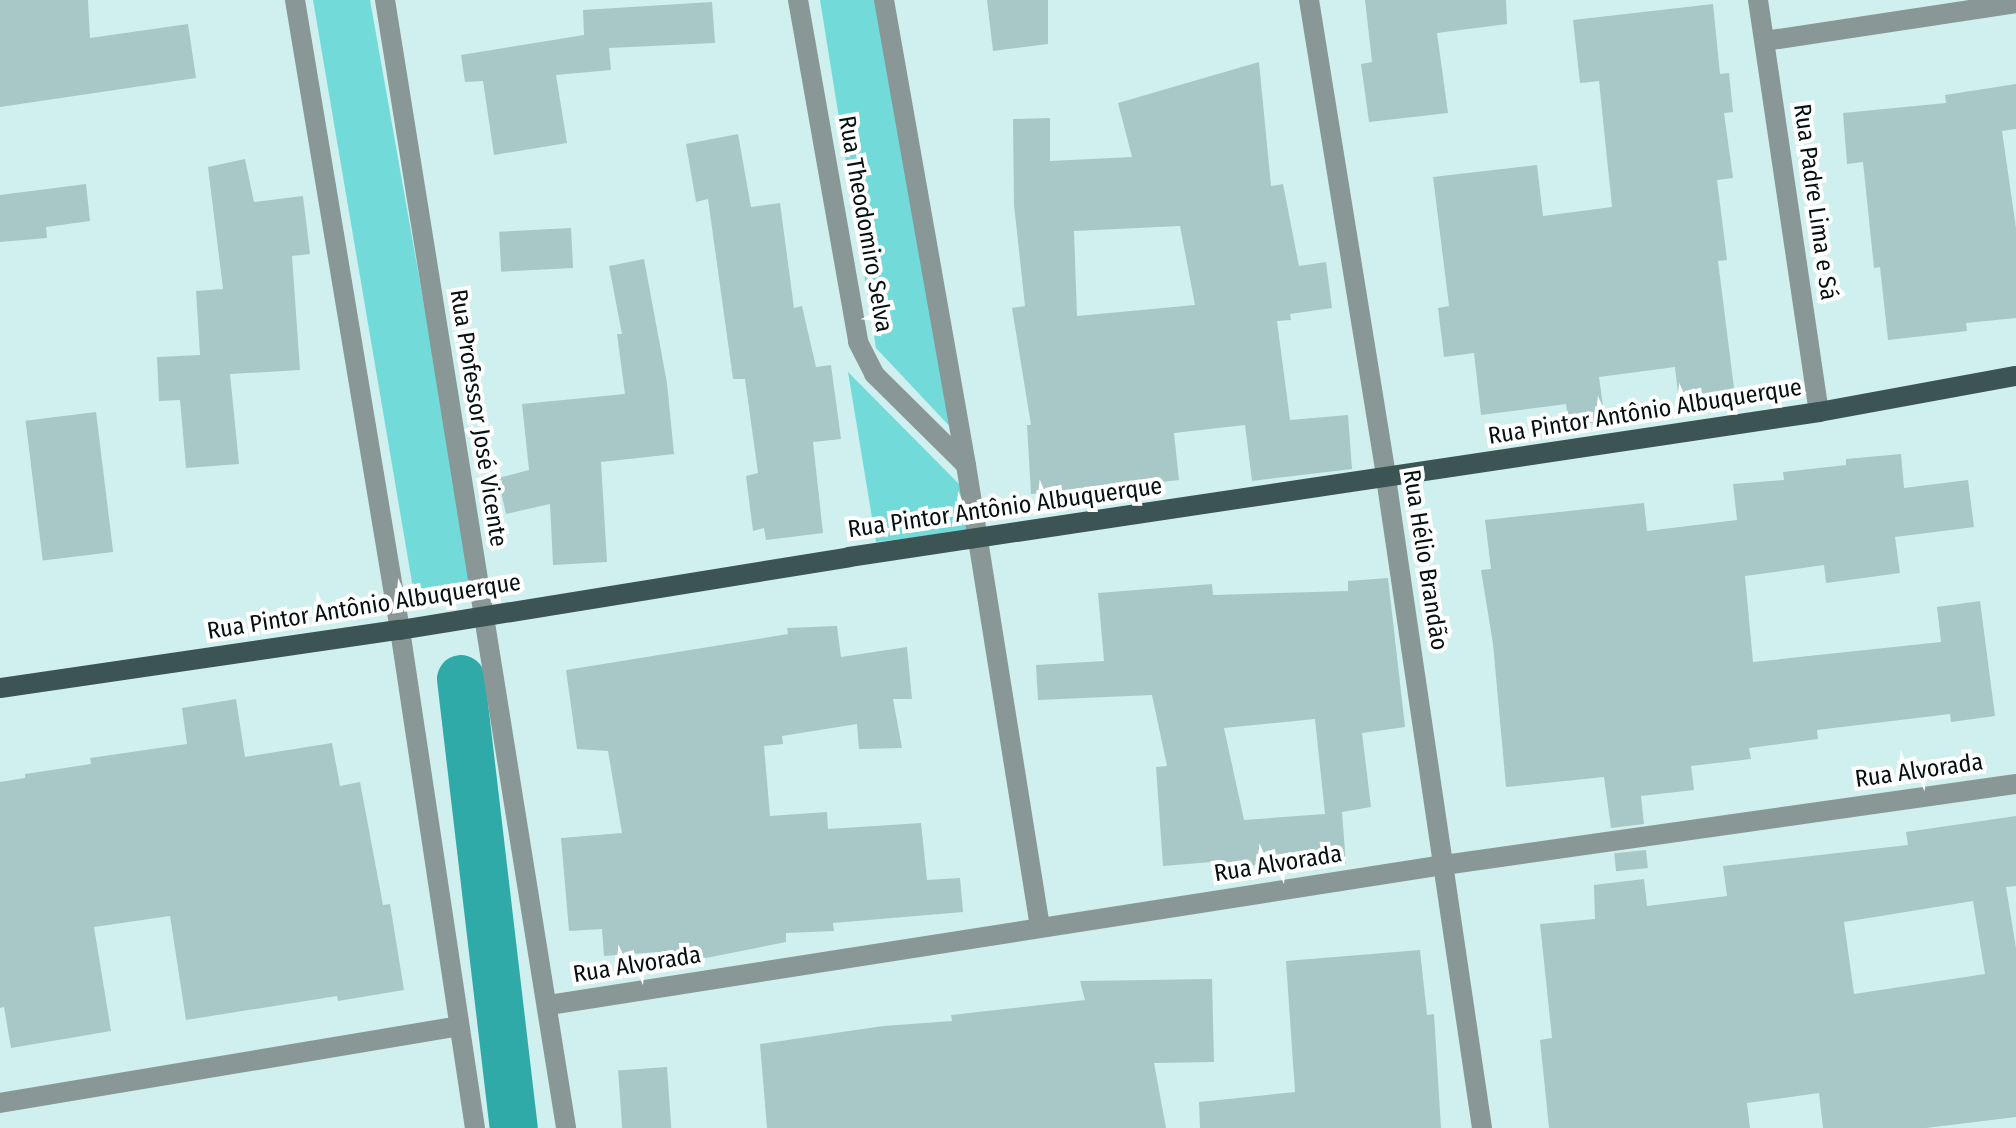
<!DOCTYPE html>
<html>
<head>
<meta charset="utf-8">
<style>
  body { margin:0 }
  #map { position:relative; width:2016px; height:1128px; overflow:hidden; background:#cff0ef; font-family:"Fira Sans Condensed",sans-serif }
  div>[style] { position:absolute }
  .green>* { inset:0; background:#72dbda }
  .canal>* { height:48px; margin:-24px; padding:0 24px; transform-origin:24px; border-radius:24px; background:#2faaa9 }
  .building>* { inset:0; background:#a8c8c7; transform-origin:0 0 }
  .minor>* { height:20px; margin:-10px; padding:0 10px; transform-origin:10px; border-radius:10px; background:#899796 }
  .major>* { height:20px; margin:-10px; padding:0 10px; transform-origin:10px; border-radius:10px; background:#3c5454 }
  span { translate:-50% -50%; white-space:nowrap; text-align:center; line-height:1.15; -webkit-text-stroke:8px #fff; paint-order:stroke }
  .street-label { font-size:24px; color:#051110 }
</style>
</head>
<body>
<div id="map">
  <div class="green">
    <div style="clip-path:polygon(313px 0,370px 0,474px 587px,442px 597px,415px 600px)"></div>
    <div style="clip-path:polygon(820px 0,879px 0,955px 432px,876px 348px)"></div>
    <div style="clip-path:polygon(848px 372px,965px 490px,970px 531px,876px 542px)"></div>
  </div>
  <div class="canal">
    <div style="left:461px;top:679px;width:452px;rotate:83.3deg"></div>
  </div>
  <div class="building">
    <div style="clip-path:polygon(0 0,88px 0,90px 38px,188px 24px,196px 78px,0 107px)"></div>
    <div style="clip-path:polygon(987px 0,1048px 0,1048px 44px,993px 51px)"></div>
    <div style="clip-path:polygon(1365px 0,1506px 0,1507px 24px,1437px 33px,1448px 113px,1369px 122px,1361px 64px,1372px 62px)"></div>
    <div style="clip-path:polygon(712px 2px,715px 43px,609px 48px,611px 70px,556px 75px,567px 143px,494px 155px,483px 81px,465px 82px,461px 55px,584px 35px,583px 10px)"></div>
    <div style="clip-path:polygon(1713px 4px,1720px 74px,1729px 73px,1733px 112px,1724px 113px,1733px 178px,1717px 180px,1727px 260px,1718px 261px,1736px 404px,1680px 411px,1675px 367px,1599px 377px,1605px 421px,1569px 426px,1566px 404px,1481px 415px,1474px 353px,1444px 357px,1438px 308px,1449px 306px,1433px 177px,1537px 165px,1543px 216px,1612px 207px,1599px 81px,1580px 83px,1573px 20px)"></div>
    <div style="clip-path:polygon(evenodd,1259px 62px,1271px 186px,1283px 184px,1299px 266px,1326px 262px,1332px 308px,1290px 314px,1291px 320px,1277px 321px,1290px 420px,1348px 415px,1352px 469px,1252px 481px,1245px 425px,1174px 433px,1179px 480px,1138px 485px,1139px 493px,1091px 498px,1090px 490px,1031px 494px,1027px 425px,1031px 425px,1012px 308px,1025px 306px,1014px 205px,1013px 119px,1050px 118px,1050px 161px,1132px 157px,1118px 103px,1259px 62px,1180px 226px,1195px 305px,1077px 316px,1074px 231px,1180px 226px)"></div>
    <div style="clip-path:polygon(2016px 84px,2016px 129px,2002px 131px,2016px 228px,2016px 318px,1966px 323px,1967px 331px,1888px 340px,1880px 267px,1874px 268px,1863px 162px,1847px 164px,1843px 113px,1946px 103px,1945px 95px)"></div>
    <div style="clip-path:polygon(738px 134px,751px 207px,780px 203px,794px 308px,802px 306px,816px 367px,831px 365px,841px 439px,813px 442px,823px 533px,766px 540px,764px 528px,753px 531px,746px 476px,758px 473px,745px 379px,733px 379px,708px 199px,696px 202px,686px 144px)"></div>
    <div style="clip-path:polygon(245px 159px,254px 202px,303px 196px,310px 254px,292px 256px,300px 370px,230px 374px,239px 464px,186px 468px,180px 400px,159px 401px,157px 357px,200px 355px,196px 291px,223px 289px,208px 167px)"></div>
    <div style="clip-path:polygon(86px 184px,90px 221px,46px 227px,47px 238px,0 242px,0 195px)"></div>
    <div style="left:571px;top:228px;width:40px;height:72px;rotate:87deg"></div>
    <div style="clip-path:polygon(644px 259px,667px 383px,674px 454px,601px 462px,607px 562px,553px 565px,550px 504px,506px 514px,498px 478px,529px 470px,522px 404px,625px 394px,617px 334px,622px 334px,609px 266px)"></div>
    <div style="left:96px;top:412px;width:141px;height:71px;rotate:83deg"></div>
    <div style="clip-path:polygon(1901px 454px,1904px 488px,1968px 480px,1974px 527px,1895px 537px,1900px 573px,1826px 583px,1824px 565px,1745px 576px,1753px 662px,1941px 642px,1937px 607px,1980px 601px,1995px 716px,1951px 722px,1950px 714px,1817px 730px,1818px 739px,1749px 748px,1751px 759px,1691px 766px,1694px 790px,1641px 796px,1644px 824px,1611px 828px,1604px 777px,1506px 787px,1493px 644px,1481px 570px,1491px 569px,1485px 520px,1644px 503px,1647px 531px,1737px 520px,1733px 484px,1784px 480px,1783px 472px,1846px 465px,1846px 459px)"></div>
    <div style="clip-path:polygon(evenodd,1388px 578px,1405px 727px,1362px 733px,1371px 807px,1342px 812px,1346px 864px,1256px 871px,1255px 865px,1217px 873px,1212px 862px,1163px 866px,1156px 767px,1167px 766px,1152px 695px,1038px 700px,1036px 665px,1104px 661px,1098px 593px,1212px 584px,1213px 595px,1348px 591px,1348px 581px,1388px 578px,1315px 719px,1325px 814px,1244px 820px,1224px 728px,1315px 719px)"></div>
    <div style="clip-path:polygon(837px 626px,841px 657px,907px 647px,912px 699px,893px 699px,902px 748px,859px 749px,857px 724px,782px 736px,783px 744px,764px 746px,770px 816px,827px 812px,828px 829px,921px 823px,927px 880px,960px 878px,963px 912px,833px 923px,834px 931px,786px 933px,786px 942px,701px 959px,659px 962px,658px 952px,604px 956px,602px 929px,569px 931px,561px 838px,622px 833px,608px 751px,577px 749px,566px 670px,788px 634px,787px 628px)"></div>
    <div style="clip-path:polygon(236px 699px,245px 757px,332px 743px,340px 786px,360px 782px,383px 905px,390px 904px,404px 990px,338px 1001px,337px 996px,186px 1020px,170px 916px,94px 927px,111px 1031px,11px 1048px,4px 1007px,0 1008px,0 782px,25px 778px,25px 774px,91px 764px,90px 758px,187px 744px,182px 708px)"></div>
    <div style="clip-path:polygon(evenodd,2016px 816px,2016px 886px,2006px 887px,2016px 948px,2016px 1117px,1926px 1128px,1823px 1128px,1819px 1093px,1747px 1103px,1750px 1128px,1549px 1128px,1540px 1040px,1552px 1038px,1540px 924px,1595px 919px,1594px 885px,1644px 879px,1647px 906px,1727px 896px,1723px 866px,1908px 845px,1906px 832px,2016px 816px,1973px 901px,1985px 974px,1854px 994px,1844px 922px,1973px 901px)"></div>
    <div style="left:1646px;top:850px;width:18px;height:32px;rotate:84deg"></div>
    <div style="clip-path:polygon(1420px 950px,1427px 1015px,1434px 1014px,1441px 1128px,1200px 1128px,1199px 1102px,1295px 1092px,1286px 961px)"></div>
    <div style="clip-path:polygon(1212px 979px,1214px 1062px,1154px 1063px,1166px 1128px,767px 1128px,760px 1044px,883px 1026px,952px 1021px,951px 1015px,1085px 1000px,1080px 981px)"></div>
    <div style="left:667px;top:1067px;width:61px;height:49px;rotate:86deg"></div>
  </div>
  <div class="minor">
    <div style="left:295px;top:0;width:639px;rotate:80.54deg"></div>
    <div style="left:400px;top:630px;width:504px;rotate:81.44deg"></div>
    <div style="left:385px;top:0;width:1142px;rotate:80.88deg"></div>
    <div style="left:798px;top:0;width:347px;rotate:80deg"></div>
    <div style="left:858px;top:342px;width:36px;rotate:63deg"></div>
    <div style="left:874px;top:374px;width:129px;rotate:44.7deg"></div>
    <div style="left:884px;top:0;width:472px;rotate:80deg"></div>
    <div style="left:966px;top:465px;width:467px;rotate:80.9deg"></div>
    <div style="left:1309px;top:0;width:484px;rotate:80.8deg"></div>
    <div style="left:1386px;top:478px;width:657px;rotate:81.6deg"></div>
    <div style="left:1758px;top:0;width:416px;rotate:81.6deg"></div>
    <div style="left:1765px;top:41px;width:254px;rotate:-8.6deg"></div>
    <div style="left:549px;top:1005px;width:906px;rotate:-8.89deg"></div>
    <div style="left:1444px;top:865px;width:578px;rotate:-8.06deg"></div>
    <div style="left:0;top:1103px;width:464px;rotate:-9.5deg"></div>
  </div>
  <div class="major">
    <div style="left:0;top:688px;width:404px;rotate:-8.3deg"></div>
    <div style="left:400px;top:630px;width:455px;rotate:-9.2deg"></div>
    <div style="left:849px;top:557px;width:981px;rotate:-8.5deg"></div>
    <div style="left:1819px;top:412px;width:200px;rotate:-10.4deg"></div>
  </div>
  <div class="street-label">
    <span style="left:1815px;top:202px;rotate:82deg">Rua Padre Lima e Sá</span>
    <span style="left:865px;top:224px;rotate:80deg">Rua Theodomiro Selva</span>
    <span style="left:1645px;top:412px;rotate:-9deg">Rua Pintor Antônio Albuquerque</span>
    <span style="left:478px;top:418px;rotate:81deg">Rua Professor José Vicente</span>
    <span style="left:1005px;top:508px;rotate:-8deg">Rua Pintor Antônio Albuquerque</span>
    <span style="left:1425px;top:560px;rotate:81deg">Rua Hélio Brandão</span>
    <span style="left:364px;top:607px;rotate:-9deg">Rua Pintor Antônio Albuquerque</span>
    <span style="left:1919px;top:771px;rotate:-8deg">Rua Alvorada</span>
    <span style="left:1278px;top:864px;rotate:-9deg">Rua Alvorada</span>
    <span style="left:637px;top:965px;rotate:-9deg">Rua Alvorada</span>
  </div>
</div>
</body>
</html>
